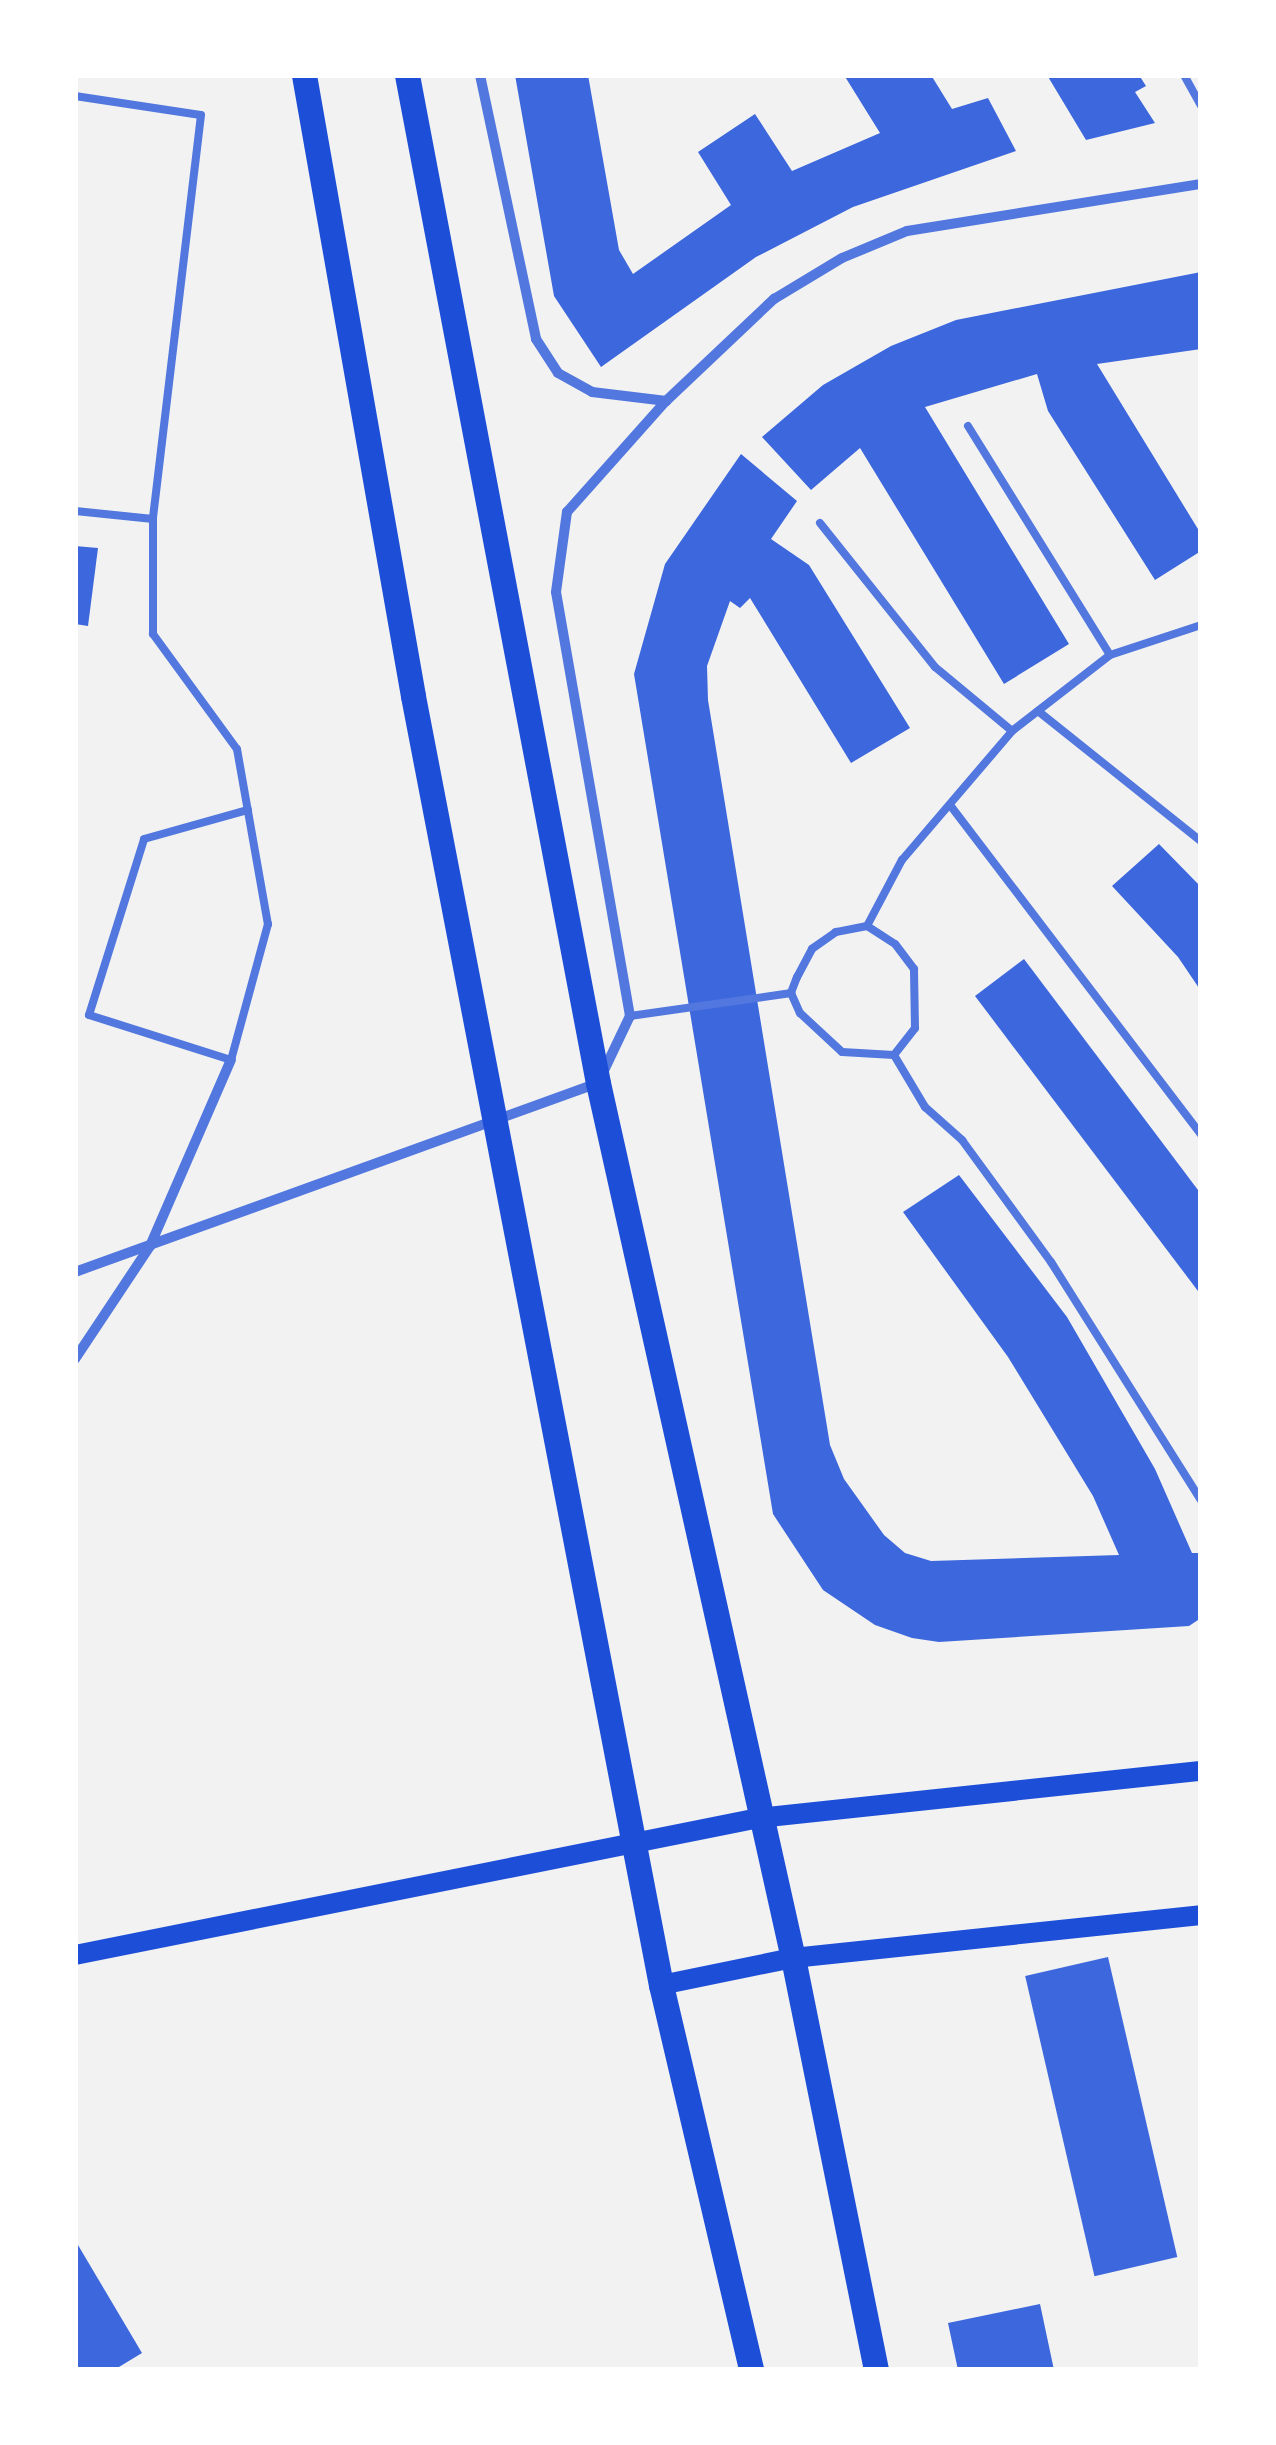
<!DOCTYPE html>
<html>
<head>
<meta charset="utf-8">
<style>
  body { margin:0 }
  #map { position:relative; width:1276px; height:2445px; overflow:hidden; background:#f2f2f2; font-family:"DM Sans",sans-serif }
  div>[style] { position:absolute }
  .building>* { inset:0; background:#3d67dc; transform-origin:0 0 }
  .service>* { height:8px; margin:-4px; padding:0 4px; transform-origin:4px; border-radius:4px; background:#5277de }
  .minor>* { height:10px; margin:-5px; padding:0 5px; transform-origin:5px; border-radius:5px; background:#5277de }
  .secondary>* { height:20px; margin:-10px; padding:0 10px; transform-origin:10px; border-radius:10px; background:#1d4ed8 }
  .primary>* { height:25px; margin:-12.5px; padding:0 12.5px; transform-origin:12.5px; border-radius:12.5px; background:#1d4ed8 }
  span { translate:-50% -50%; white-space:nowrap; text-align:center; line-height:1.15; -webkit-text-stroke:10px #fff; paint-order:stroke }
  .frame { position:absolute; inset:0; border:78px solid #fff; pointer-events:none }
</style>
</head>
<body>
<div id="map">
  <div class="building">
    <div style="clip-path:polygon(515px 75px,588px 75px,619px 250px,633px 274px,731px 205px,698px 152px,755px 114px,792px 171px,880px 133px,844px 75px,931px 75px,952px 109px,988px 98px,1016px 151px,853px 207px,756px 257px,601px 367px,554px 296px)"></div>
    <div style="clip-path:polygon(1047px 75px,1139px 75px,1146px 86px,1135px 92px,1155px 123px,1086px 140px)"></div>
    <div style="clip-path:polygon(1201px 272px,1201px 349px,1097px 364px,1201px 534px,1201px 551px,1155px 580px,1048px 411px,1037px 374px,925px 407px,1069px 644px,1004px 684px,860px 448px,811px 490px,762px 437px,823px 385px,891px 346px,956px 320px)"></div>
    <div style="clip-path:polygon(741px 454px,797px 501px,771px 539px,809px 565px,910px 728px,851px 763px,750px 598px,740px 608px,730px 601px,707px 666px,708px 700px,830px 1445px,844px 1479px,884px 1535px,905px 1553px,931px 1561px,1119px 1555px,1093px 1496px,1008px 1357px,903px 1212px,959px 1175px,1067px 1317px,1155px 1469px,1192px 1553px,1201px 1553px,1201px 1618px,1189px 1626px,939px 1642px,912px 1638px,875px 1625px,823px 1590px,773px 1514px,634px 674px,665px 564px)"></div>
    <div style="clip-path:polygon(75px 546px,98px 548px,88px 626px,75px 624px)"></div>
    <div style="clip-path:polygon(1159px 844px,1201px 887px,1201px 991px,1178px 957px,1112px 886px)"></div>
    <div style="clip-path:polygon(1024px 959px,1201px 1194px,1201px 1295px,975px 996px)"></div>
    <div style="left:1108px;top:1957px;width:308px;height:85px;rotate:77deg"></div>
    <div style="clip-path:polygon(75px 2240px,142px 2353px,114px 2370px,75px 2370px)"></div>
    <div style="clip-path:polygon(1040px 2304px,1054px 2370px,958px 2370px,948px 2323px)"></div>
  </div>
  <div class="service">
    <div style="left:1184px;top:75px;width:35px;rotate:61deg"></div>
    <div style="left:75px;top:96px;width:127px;rotate:8.6deg"></div>
    <div style="left:201px;top:115px;width:407px;rotate:96.8deg"></div>
    <div style="left:153px;top:519px;width:78px;rotate:-174.1deg"></div>
    <div style="left:968px;top:426px;width:269px;rotate:58.2deg"></div>
    <div style="left:153px;top:519px;width:115px;rotate:90deg"></div>
    <div style="left:153px;top:634px;width:142px;rotate:53.9deg"></div>
    <div style="left:237px;top:749px;width:178px;rotate:80deg"></div>
    <div style="left:268px;top:924px;width:141px;rotate:105.2deg"></div>
    <div style="left:231px;top:1060px;width:149px;rotate:-162.4deg"></div>
    <div style="left:89px;top:1015px;width:184px;rotate:-72.6deg"></div>
    <div style="left:144px;top:839px;width:108px;rotate:-15.6deg"></div>
    <div style="left:820px;top:523px;width:184px;rotate:51.4deg"></div>
    <div style="left:935px;top:667px;width:100px;rotate:39.7deg"></div>
    <div style="left:1038px;top:711px;width:208px;rotate:38.6deg"></div>
    <div style="left:950px;top:805px;width:415px;rotate:52.7deg"></div>
    <div style="left:867px;top:926px;width:75px;rotate:-62.1deg"></div>
    <div style="left:902px;top:860px;width:170px;rotate:-49.5deg"></div>
    <div style="left:1012px;top:731px;width:124px;rotate:-37.8deg"></div>
    <div style="left:1110px;top:655px;width:96px;rotate:-18.2deg"></div>
    <div style="left:630px;top:1016px;width:163px;rotate:-8.1deg"></div>
    <div style="left:894px;top:1055px;width:34px;rotate:-52deg"></div>
    <div style="left:915px;top:1028px;width:59px;rotate:-91deg"></div>
    <div style="left:914px;top:969px;width:31px;rotate:-127deg"></div>
    <div style="left:895px;top:944px;width:33px;rotate:-147deg"></div>
    <div style="left:867px;top:926px;width:32px;rotate:169deg"></div>
    <div style="left:836px;top:932px;width:29px;rotate:145deg"></div>
    <div style="left:812px;top:949px;width:32px;rotate:118deg"></div>
    <div style="left:797px;top:977px;width:17px;rotate:111deg"></div>
    <div style="left:791px;top:993px;width:22px;rotate:66deg"></div>
    <div style="left:800px;top:1013px;width:57px;rotate:42.9deg"></div>
    <div style="left:842px;top:1052px;width:52px;rotate:3.3deg"></div>
    <div style="left:894px;top:1055px;width:61px;rotate:59.2deg"></div>
    <div style="left:925px;top:1107px;width:50px;rotate:41.7deg"></div>
    <div style="left:962px;top:1140px;width:151px;rotate:53.9deg"></div>
    <div style="left:1051px;top:1262px;width:281px;rotate:57.8deg"></div>
  </div>
  <div class="minor">
    <div style="left:480px;top:75px;width:270px;rotate:78deg"></div>
    <div style="left:536px;top:339px;width:40px;rotate:57.1deg"></div>
    <div style="left:558px;top:373px;width:39px;rotate:29deg"></div>
    <div style="left:592px;top:392px;width:75px;rotate:6.9deg"></div>
    <div style="left:75px;top:1272px;width:556px;rotate:-19.87deg"></div>
    <div style="left:598px;top:1083px;width:74px;rotate:-64.5deg"></div>
    <div style="left:630px;top:1016px;width:430px;rotate:-99.9deg"></div>
    <div style="left:556px;top:592px;width:81px;rotate:-82.2deg"></div>
    <div style="left:567px;top:512px;width:149px;rotate:-48.3deg"></div>
    <div style="left:666px;top:401px;width:149px;rotate:-43.4deg"></div>
    <div style="left:774px;top:299px;width:79px;rotate:-31.1deg"></div>
    <div style="left:842px;top:258px;width:70px;rotate:-22.6deg"></div>
    <div style="left:907px;top:231px;width:298px;rotate:-9.1deg"></div>
    <div style="left:75px;top:1359px;width:136px;rotate:-56.4deg"></div>
    <div style="left:150px;top:1246px;width:203px;rotate:-66.5deg"></div>
  </div>
  <div class="secondary">
    <div style="left:75px;top:1955px;width:698px;rotate:-11.33deg"></div>
    <div style="left:759px;top:1818px;width:444px;rotate:-6.1deg"></div>
    <div style="left:661px;top:1985px;width:135px;rotate:-11.6deg"></div>
    <div style="left:793px;top:1958px;width:410px;rotate:-6deg"></div>
  </div>
  <div class="primary">
    <div style="left:304px;top:75px;width:630px;rotate:80.04deg"></div>
    <div style="left:413px;top:696px;width:1313px;rotate:79.11deg"></div>
    <div style="left:661px;top:1985px;width:395px;rotate:76.8deg"></div>
    <div style="left:407px;top:75px;width:1026px;rotate:79.27deg"></div>
    <div style="left:598px;top:1083px;width:896px;rotate:77.44deg"></div>
    <div style="left:793px;top:1958px;width:420px;rotate:78.6deg"></div>
  </div>
  <div class="frame"></div>
</div>
</body>
</html>
